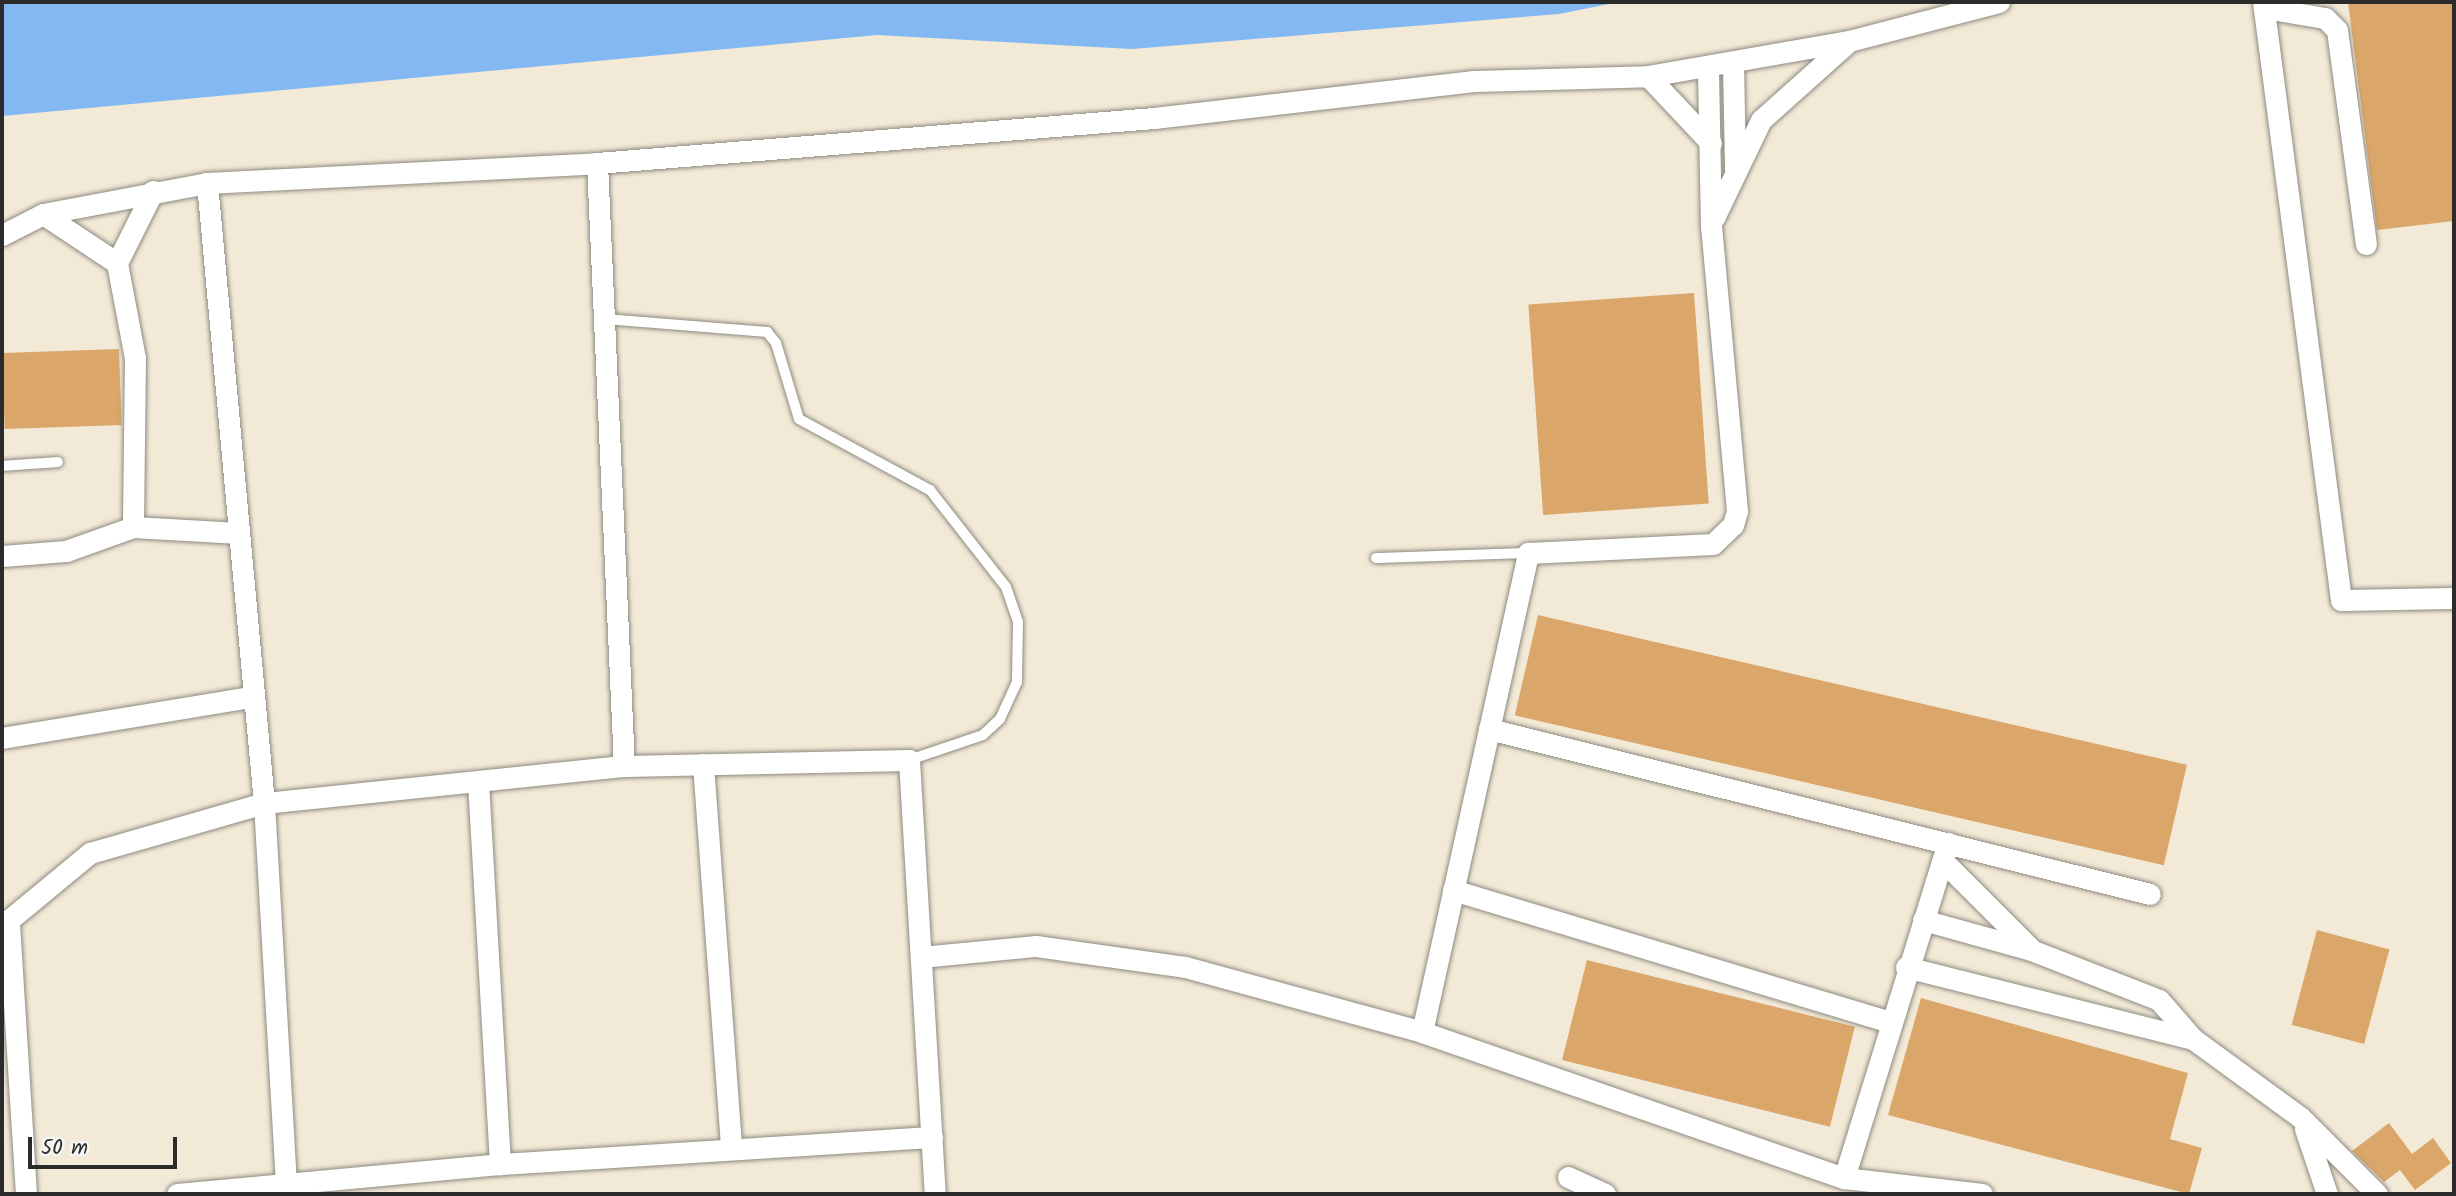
<!DOCTYPE html>
<html>
<head>
<meta charset="utf-8">
<style>
  body { margin:0 }
  #map { position:relative; width:2456px; height:1196px; overflow:hidden; background:#f2e9d6; font-family:Kalam,sans-serif }
  div>[style] { position:absolute }
  .water>* { inset:0; background:#84b8f2 }
  .building>* { inset:0; background:#daa66a; transform-origin:0 0 }
  .roads { filter:drop-shadow(0 0 2px #8e8a80) drop-shadow(0 0 2px #8e8a80) }
  .lane>* { height:10px; margin:-5px; padding:0 5px; transform-origin:5px; border-radius:5px; background:#fff }
  .street>* { height:21px; margin:-10.5px; padding:0 10.5px; transform-origin:10.5px; border-radius:10.5px; background:#fff }
  span { translate:-50% -50%; white-space:nowrap; text-align:center; line-height:1.15; -webkit-text-stroke:6px #f6f6f2; paint-order:stroke }
  .frame { position:absolute; inset:0; border:4px solid #2b2b2b; pointer-events:none }
  .scale { position:absolute; left:28px; top:1137px; width:149px; height:32px; box-sizing:border-box; border:4px solid #2b2b2b; border-top:0; padding-left:9px; font-size:21px; line-height:24px; white-space:nowrap; color:#2b2b2b; -webkit-text-stroke:5px #f6f6f2; paint-order:stroke }
</style>
</head>
<body>
<div id="map">
  <div class="water">
    <div style="clip-path:polygon(2px 2px,1619px 2px,1559px 14px,1132px 49px,877px 35px,2px 116px)"></div>
  </div>
  <div class="building">
    <div style="clip-path:polygon(2348px 2px,2454px 2px,2454px 221px,2377px 230px)"></div>
    <div style="left:1694px;top:293px;width:211px;height:166px;rotate:86deg"></div>
    <div style="left:119px;top:349px;width:76px;height:117px;rotate:88deg"></div>
    <div style="left:1538px;top:615px;width:666px;height:103px;rotate:13deg"></div>
    <div style="left:2317px;top:930px;width:75px;height:98px;rotate:15deg"></div>
    <div style="left:1587px;top:960px;width:276px;height:103px;rotate:14deg"></div>
    <div style="clip-path:polygon(1921px 998px,2188px 1073px,2170px 1139px,2202px 1148px,2189px 1194px,1888px 1115px)"></div>
    <div style="clip-path:polygon(2389px 1123px,2412px 1154px,2433px 1138px,2451px 1163px,2415px 1190px,2400px 1170px,2384px 1182px,2352px 1151px)"></div>
  </div>
  <div class="roads">
    <div class="lane">
      <div style="left:605px;top:319px;width:163px;rotate:4.6deg"></div>
      <div style="left:767px;top:332px;width:14px;rotate:51deg"></div>
      <div style="left:776px;top:343px;width:79px;rotate:73.2deg"></div>
      <div style="left:799px;top:419px;width:149px;rotate:28.5deg"></div>
      <div style="left:930px;top:490px;width:123px;rotate:51.9deg"></div>
      <div style="left:1006px;top:587px;width:37px;rotate:71deg"></div>
      <div style="left:1018px;top:622px;width:60px;rotate:91deg"></div>
      <div style="left:1017px;top:682px;width:41px;rotate:114.7deg"></div>
      <div style="left:1000px;top:719px;width:23px;rotate:137deg"></div>
      <div style="left:983px;top:735px;width:78px;rotate:161.3deg"></div>
      <div style="left:2px;top:466px;width:56px;rotate:-4.1deg"></div>
      <div style="left:1376px;top:558px;width:152px;rotate:-1.9deg"></div>
    </div>
    <div class="street">
      <div style="left:2263px;top:2px;width:603px;rotate:82.57deg"></div>
      <div style="left:2341px;top:600px;width:113px;rotate:-1deg"></div>
      <div style="left:2265px;top:8px;width:61px;rotate:9.5deg"></div>
      <div style="left:2325px;top:18px;width:17px;rotate:45deg"></div>
      <div style="left:2337px;top:30px;width:216px;rotate:82.3deg"></div>
      <div style="left:1733px;top:62px;width:107px;rotate:88.9deg"></div>
      <div style="left:1648px;top:76px;width:92px;rotate:46.8deg"></div>
      <div style="left:597px;top:163px;width:604px;rotate:87.44deg"></div>
      <div style="left:207px;top:183px;width:623px;rotate:84.75deg"></div>
      <div style="left:264px;top:803px;width:385px;rotate:86.7deg"></div>
      <div style="left:153px;top:191px;width:80px;rotate:116.6deg"></div>
      <div style="left:117px;top:263px;width:97px;rotate:79.3deg"></div>
      <div style="left:135px;top:358px;width:169px;rotate:90.7deg"></div>
      <div style="left:133px;top:527px;width:106px;rotate:3.2deg"></div>
      <div style="left:43px;top:214px;width:89px;rotate:33.5deg"></div>
      <div style="left:1714px;top:218px;width:109px;rotate:-64.4deg"></div>
      <div style="left:1761px;top:120px;width:114px;rotate:-41.8deg"></div>
      <div style="left:2px;top:235px;width:46px;rotate:-27.1deg"></div>
      <div style="left:43px;top:214px;width:167px;rotate:-10.7deg"></div>
      <div style="left:207px;top:183px;width:391px;rotate:-2.9deg"></div>
      <div style="left:597px;top:163px;width:559px;rotate:-4.62deg"></div>
      <div style="left:1154px;top:118px;width:322px;rotate:-6.6deg"></div>
      <div style="left:1474px;top:81px;width:174px;rotate:-1.6deg"></div>
      <div style="left:1648px;top:76px;width:204px;rotate:-9.9deg"></div>
      <div style="left:1849px;top:41px;width:155px;rotate:-14.6deg"></div>
      <div style="left:2px;top:556px;width:64px;rotate:-4.5deg"></div>
      <div style="left:66px;top:551px;width:71px;rotate:-19.7deg"></div>
      <div style="left:1489px;top:729px;width:681px;rotate:14.02deg"></div>
      <div style="left:2px;top:738px;width:251px;rotate:-9.4deg"></div>
      <div style="left:703px;top:764px;width:386px;rotate:85.8deg"></div>
      <div style="left:478px;top:782px;width:383px;rotate:86.7deg"></div>
      <div style="left:1944px;top:862px;width:122px;rotate:45deg"></div>
      <div style="left:1453px;top:890px;width:456px;rotate:16.8deg"></div>
      <div style="left:1923px;top:920px;width:112px;rotate:15.5deg"></div>
      <div style="left:2031px;top:950px;width:137px;rotate:21.3deg"></div>
      <div style="left:2159px;top:1000px;width:52px;rotate:48.9deg"></div>
      <div style="left:2193px;top:1039px;width:132px;rotate:36.1deg"></div>
      <div style="left:2300px;top:1117px;width:109px;rotate:45deg"></div>
      <div style="left:921px;top:957px;width:116px;rotate:-5.5deg"></div>
      <div style="left:1036px;top:946px;width:150px;rotate:8deg"></div>
      <div style="left:1185px;top:967px;width:246px;rotate:15.3deg"></div>
      <div style="left:1422px;top:1032px;width:447px;rotate:19.1deg"></div>
      <div style="left:1844px;top:1178px;width:139px;rotate:6.6deg"></div>
      <div style="left:1906px;top:967px;width:296px;rotate:14.1deg"></div>
      <div style="left:1422px;top:1032px;width:491px;rotate:-77.5deg"></div>
      <div style="left:1528px;top:553px;width:185px;rotate:-2.8deg"></div>
      <div style="left:1713px;top:544px;width:28px;rotate:-44deg"></div>
      <div style="left:1733px;top:525px;width:15px;rotate:-74deg"></div>
      <div style="left:1737px;top:511px;width:285px;rotate:-95.2deg"></div>
      <div style="left:1711px;top:227px;width:160px;rotate:-91.1deg"></div>
      <div style="left:2305px;top:1129px;width:69px;rotate:71.3deg"></div>
      <div style="left:1568px;top:1177px;width:41px;rotate:24.7deg"></div>
      <div style="left:1844px;top:1178px;width:351px;rotate:-72.8deg"></div>
      <div style="left:26px;top:1194px;width:275px;rotate:-93.6deg"></div>
      <div style="left:9px;top:920px;width:105px;rotate:-39.6deg"></div>
      <div style="left:90px;top:853px;width:181px;rotate:-16deg"></div>
      <div style="left:264px;top:803px;width:362px;rotate:-5.9deg"></div>
      <div style="left:624px;top:766px;width:285px;rotate:-1.2deg"></div>
      <div style="left:909px;top:760px;width:435px;rotate:86.6deg"></div>
      <div style="left:177px;top:1194px;width:324px;rotate:-5.3deg"></div>
      <div style="left:500px;top:1164px;width:433px;rotate:-3.6deg"></div>
    </div>
  </div>
  <div class="frame"></div>
  <div class="scale">50 m</div>
</div>
</body>
</html>
